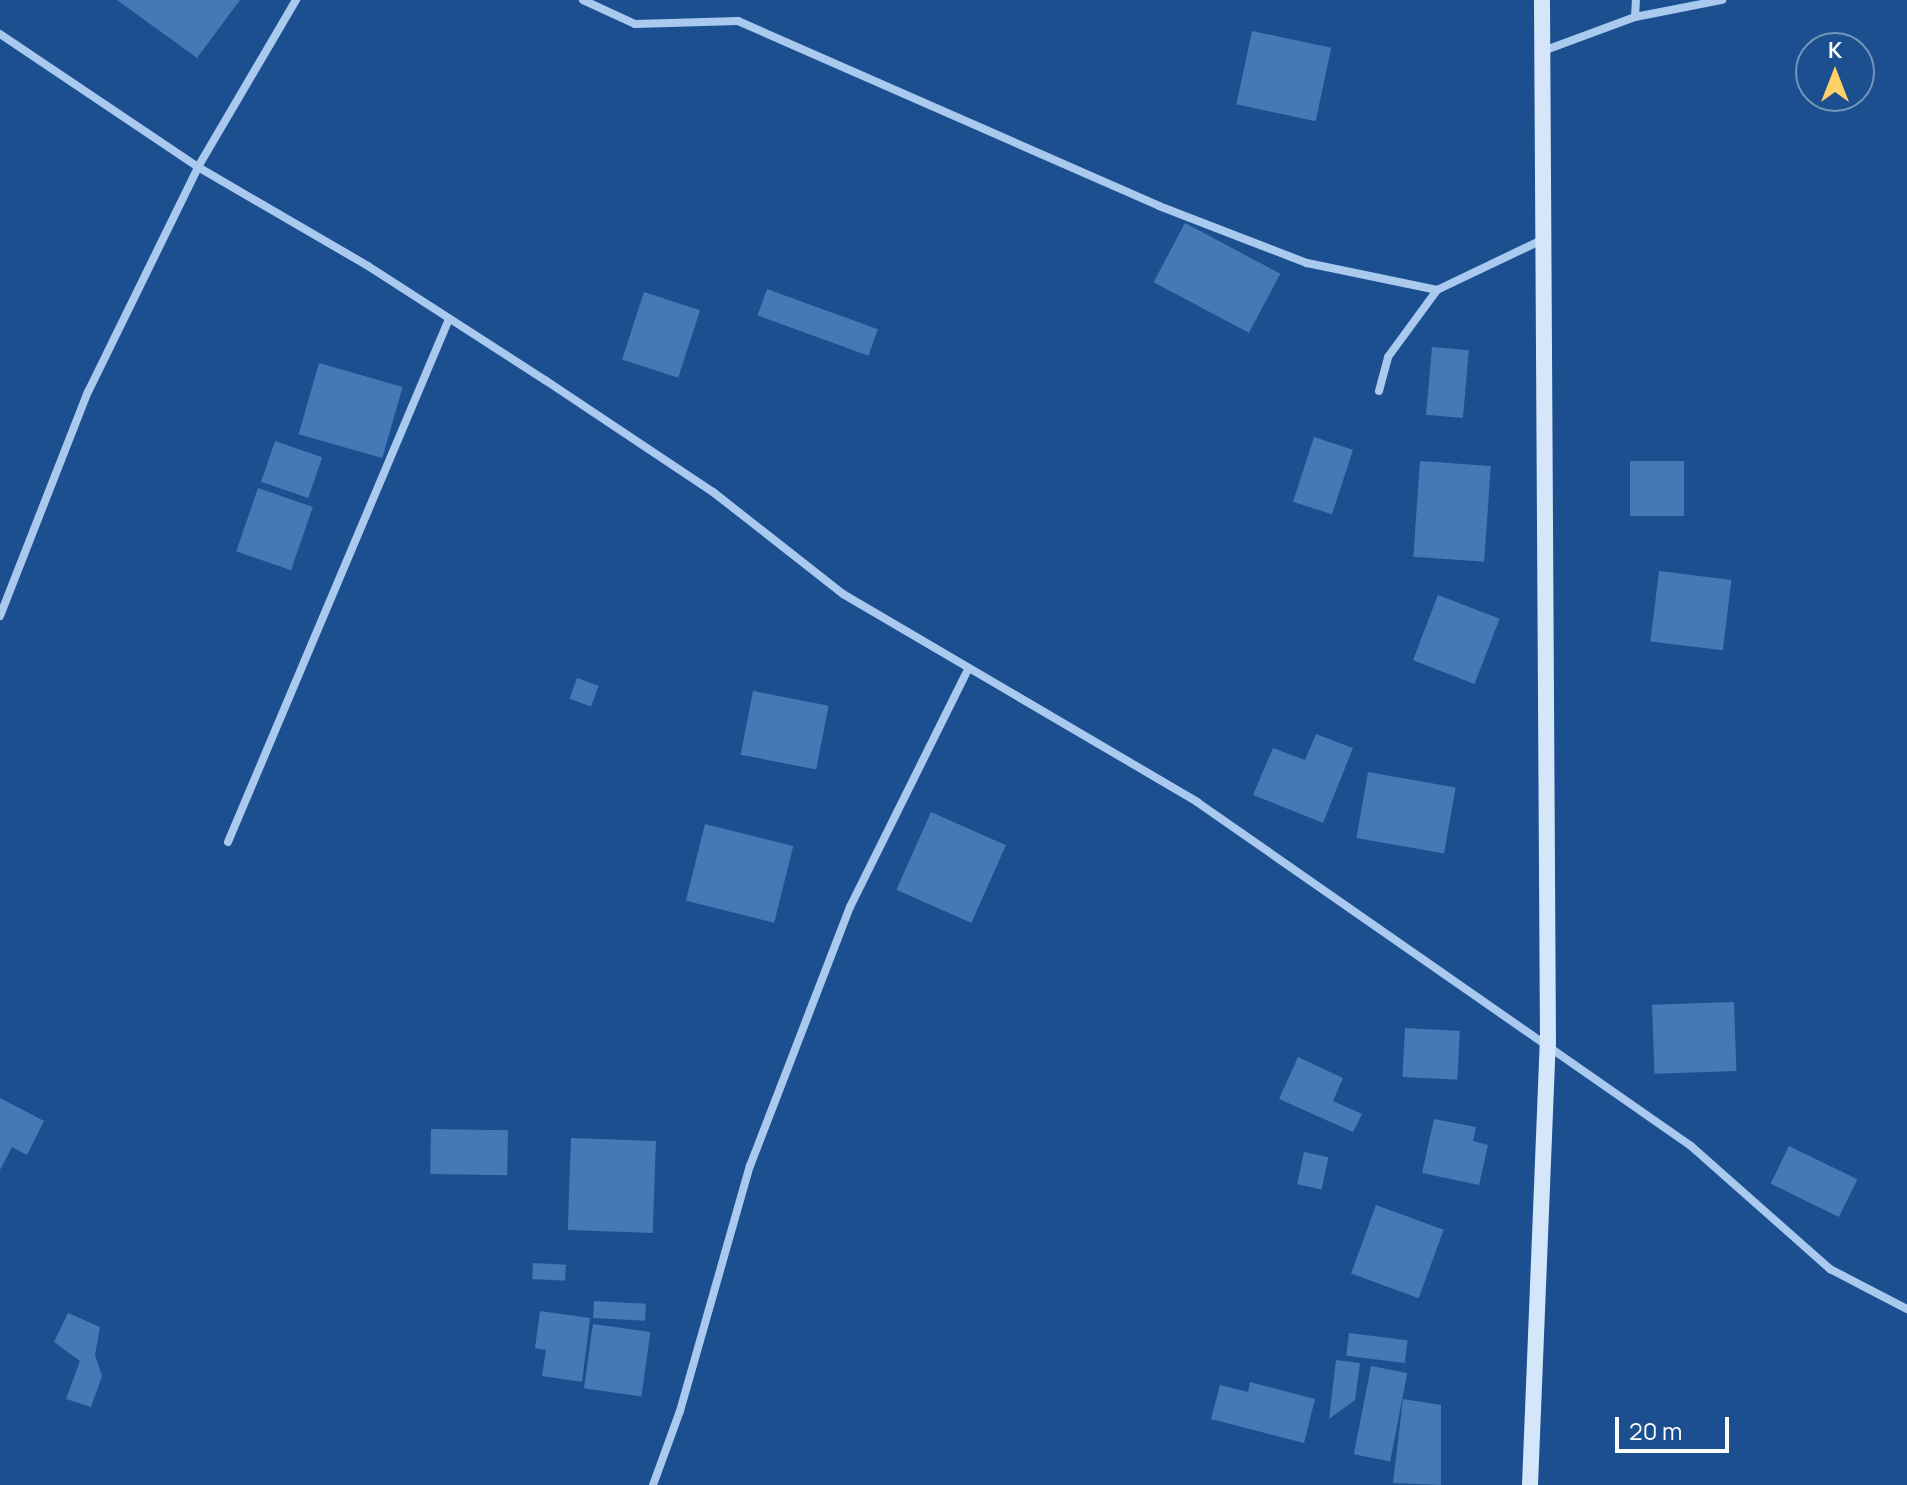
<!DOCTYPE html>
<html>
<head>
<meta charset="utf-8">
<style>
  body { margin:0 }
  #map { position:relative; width:1907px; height:1485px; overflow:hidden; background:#1b4f8f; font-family:Manrope,sans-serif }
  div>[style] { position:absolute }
  .building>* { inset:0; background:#4478b7; transform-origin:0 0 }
  .street>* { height:8px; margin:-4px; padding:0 4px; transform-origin:4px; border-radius:4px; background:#a9c9ee }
  .secondary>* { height:16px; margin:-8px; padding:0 8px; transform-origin:8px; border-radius:8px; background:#d6e6fa }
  span { translate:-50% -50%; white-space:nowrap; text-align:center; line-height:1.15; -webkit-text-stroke:6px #1b4f8f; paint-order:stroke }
  .north { position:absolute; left:1795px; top:32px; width:80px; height:80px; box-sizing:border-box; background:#1b4f8f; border:2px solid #7695bc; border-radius:50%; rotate:0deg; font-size:22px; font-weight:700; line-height:32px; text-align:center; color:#fff }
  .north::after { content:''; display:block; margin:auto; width:28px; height:36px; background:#ffd166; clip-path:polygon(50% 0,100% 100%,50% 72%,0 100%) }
  .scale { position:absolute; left:1615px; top:1417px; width:114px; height:36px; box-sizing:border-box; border:4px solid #fff; border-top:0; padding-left:10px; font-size:24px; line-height:28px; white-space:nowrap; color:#fff; -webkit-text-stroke:6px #1b4f8f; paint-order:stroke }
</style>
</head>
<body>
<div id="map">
  <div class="building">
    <div style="clip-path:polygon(117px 0,240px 0,197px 58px)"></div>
    <div style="left:1252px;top:31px;width:81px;height:75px;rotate:12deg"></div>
    <div style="left:1185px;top:223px;width:108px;height:67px;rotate:28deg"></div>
    <div style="left:767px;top:289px;width:118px;height:28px;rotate:20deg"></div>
    <div style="left:644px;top:292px;width:59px;height:71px;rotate:18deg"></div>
    <div style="left:1432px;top:347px;width:37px;height:68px;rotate:5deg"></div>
    <div style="left:319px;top:363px;width:87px;height:74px;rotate:16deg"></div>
    <div style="left:1314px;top:437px;width:41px;height:68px;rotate:18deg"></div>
    <div style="left:275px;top:441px;width:50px;height:43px;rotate:19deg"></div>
    <div style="left:1420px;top:461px;width:71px;height:96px;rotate:4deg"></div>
    <div style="left:1630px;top:461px;width:54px;height:55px"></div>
    <div style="left:258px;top:488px;width:58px;height:67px;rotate:19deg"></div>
    <div style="left:1659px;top:571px;width:73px;height:71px;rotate:7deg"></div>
    <div style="left:1438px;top:595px;width:66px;height:70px;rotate:21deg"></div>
    <div style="left:577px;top:678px;width:23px;height:22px;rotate:20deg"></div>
    <div style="left:753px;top:691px;width:77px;height:65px;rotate:11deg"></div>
    <div style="clip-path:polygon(1316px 734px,1353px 748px,1323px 823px,1253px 795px,1273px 748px,1305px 760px)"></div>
    <div style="left:1368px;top:772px;width:89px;height:67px;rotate:10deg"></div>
    <div style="left:931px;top:812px;width:82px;height:85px;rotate:24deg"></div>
    <div style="left:705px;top:824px;width:91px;height:79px;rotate:14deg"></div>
    <div style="left:1734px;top:1002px;width:69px;height:82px;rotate:88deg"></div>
    <div style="left:1405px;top:1028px;width:55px;height:49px;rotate:3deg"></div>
    <div style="clip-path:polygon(1298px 1057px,1343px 1078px,1333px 1101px,1362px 1114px,1353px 1132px,1279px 1099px)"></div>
    <div style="clip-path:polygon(0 1098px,44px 1121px,27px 1155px,12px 1147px,0 1170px)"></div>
    <div style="clip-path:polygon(1434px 1119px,1476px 1127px,1473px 1141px,1488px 1145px,1479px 1185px,1422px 1173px)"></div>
    <div style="left:431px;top:1129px;width:77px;height:45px;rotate:1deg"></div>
    <div style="left:571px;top:1138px;width:85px;height:92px;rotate:2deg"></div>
    <div style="left:1789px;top:1146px;width:76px;height:42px;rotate:26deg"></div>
    <div style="left:1304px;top:1152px;width:25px;height:33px;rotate:12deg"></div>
    <div style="left:1376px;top:1205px;width:72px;height:73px;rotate:20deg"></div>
    <div style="left:533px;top:1263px;width:33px;height:16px;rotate:3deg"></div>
    <div style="left:594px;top:1301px;width:52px;height:17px;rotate:3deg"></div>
    <div style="clip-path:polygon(540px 1311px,590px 1318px,582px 1382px,542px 1376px,546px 1350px,535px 1348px)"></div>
    <div style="clip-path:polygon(68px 1313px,100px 1327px,95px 1355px,102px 1376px,91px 1407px,66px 1399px,80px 1361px,54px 1342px)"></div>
    <div style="left:593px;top:1324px;width:58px;height:65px;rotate:8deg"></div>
    <div style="left:1349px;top:1333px;width:59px;height:23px;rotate:7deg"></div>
    <div style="clip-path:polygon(1336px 1360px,1360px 1363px,1355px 1400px,1329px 1419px)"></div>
    <div style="left:1371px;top:1366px;width:37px;height:90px;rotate:11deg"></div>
    <div style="clip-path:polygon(1250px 1382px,1315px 1399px,1304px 1443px,1211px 1419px,1220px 1385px,1248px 1392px)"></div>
    <div style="clip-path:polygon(1403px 1399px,1441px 1405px,1441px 1485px,1393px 1483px)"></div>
  </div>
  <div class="street">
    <div style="left:583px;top:0;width:57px;rotate:24.8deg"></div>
    <div style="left:635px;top:24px;width:103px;rotate:-1.7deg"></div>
    <div style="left:738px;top:21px;width:460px;rotate:23.7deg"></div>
    <div style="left:1159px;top:206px;width:159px;rotate:21.1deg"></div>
    <div style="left:1307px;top:263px;width:133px;rotate:11.7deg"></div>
    <div style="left:1635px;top:17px;width:17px;rotate:-87deg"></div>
    <div style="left:0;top:34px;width:239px;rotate:33.9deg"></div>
    <div style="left:198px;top:167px;width:197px;rotate:30.2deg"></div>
    <div style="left:368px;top:266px;width:211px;rotate:32.8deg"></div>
    <div style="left:545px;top:380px;width:202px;rotate:33.7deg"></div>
    <div style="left:713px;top:492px;width:165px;rotate:38.1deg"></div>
    <div style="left:843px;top:594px;width:411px;rotate:30.4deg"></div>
    <div style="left:1197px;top:802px;width:602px;rotate:34.85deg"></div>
    <div style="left:1691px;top:1146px;width:186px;rotate:41.5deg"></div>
    <div style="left:1830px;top:1269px;width:87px;rotate:27.5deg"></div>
    <div style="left:1543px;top:51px;width:98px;rotate:-20.3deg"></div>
    <div style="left:1635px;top:17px;width:89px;rotate:-11.1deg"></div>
    <div style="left:1379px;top:391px;width:35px;rotate:-75deg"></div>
    <div style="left:1388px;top:357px;width:83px;rotate:-53.8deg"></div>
    <div style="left:1437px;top:290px;width:116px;rotate:-25.5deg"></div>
    <div style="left:0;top:616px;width:241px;rotate:-68.6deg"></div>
    <div style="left:88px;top:392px;width:250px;rotate:-63.9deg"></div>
    <div style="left:198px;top:167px;width:194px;rotate:-59.6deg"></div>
    <div style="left:228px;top:842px;width:568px;rotate:-67.09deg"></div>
    <div style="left:653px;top:1485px;width:79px;rotate:-70deg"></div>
    <div style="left:680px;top:1411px;width:255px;rotate:-74.1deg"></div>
    <div style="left:750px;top:1166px;width:278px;rotate:-68.9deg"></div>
    <div style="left:850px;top:907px;width:263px;rotate:-63.6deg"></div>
  </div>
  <div class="secondary">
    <div style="left:1530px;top:1485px;width:440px;rotate:-87.7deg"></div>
    <div style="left:1548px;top:1045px;width:1045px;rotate:-90.33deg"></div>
  </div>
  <div class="north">K</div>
  <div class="scale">20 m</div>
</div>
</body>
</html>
